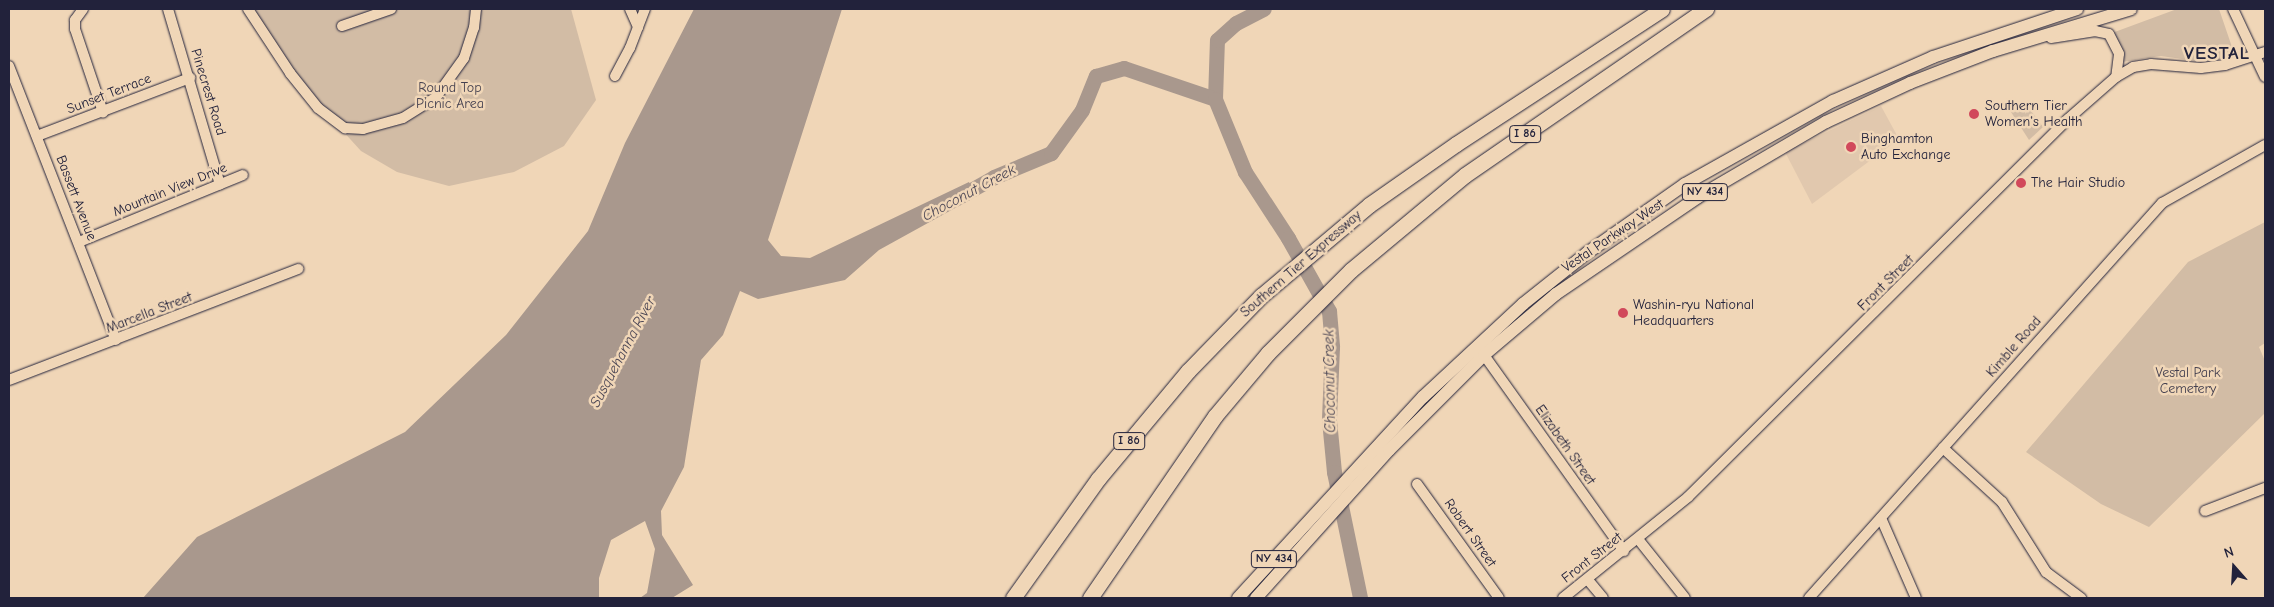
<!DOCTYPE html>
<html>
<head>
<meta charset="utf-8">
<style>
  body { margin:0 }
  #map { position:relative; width:2274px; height:607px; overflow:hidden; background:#f0d6b7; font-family:"Comic Neue",sans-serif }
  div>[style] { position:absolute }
  .built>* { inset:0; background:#e1c8ae }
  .green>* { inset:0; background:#d2bca5 }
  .water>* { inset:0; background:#a9988d }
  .river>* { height:15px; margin:-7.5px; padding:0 7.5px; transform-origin:7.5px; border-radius:7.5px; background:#a9988d }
  .roads { filter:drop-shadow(0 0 1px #22223b) drop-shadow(0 0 1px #22223b) }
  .minor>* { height:10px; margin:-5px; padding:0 5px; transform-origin:5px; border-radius:5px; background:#f0d6b7 }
  .major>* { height:12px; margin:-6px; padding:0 6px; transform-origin:6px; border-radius:6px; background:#f0d6b7 }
  .highway>* { height:15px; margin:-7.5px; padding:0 7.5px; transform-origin:7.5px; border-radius:7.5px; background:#f0d6b7 }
  .dots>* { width:14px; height:14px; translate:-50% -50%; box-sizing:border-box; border:2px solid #f0d6b7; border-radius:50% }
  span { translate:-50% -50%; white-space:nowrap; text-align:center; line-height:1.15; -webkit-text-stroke:5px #f0d6b7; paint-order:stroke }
  .shield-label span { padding:1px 4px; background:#f0d6b7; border:1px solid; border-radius:4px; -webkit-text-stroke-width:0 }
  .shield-label { font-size:12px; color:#22223b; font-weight:700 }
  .park-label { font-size:14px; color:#454150 }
  .street-label { font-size:14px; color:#22223b }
  .poi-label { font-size:14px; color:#22223b }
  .left { translate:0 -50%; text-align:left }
  .water-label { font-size:15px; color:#4a4554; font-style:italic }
  .district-label { font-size:19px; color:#22223b; font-weight:700; letter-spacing:1px }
  .frame { position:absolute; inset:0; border:10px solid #22223b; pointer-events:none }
  .north { position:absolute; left:2209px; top:542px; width:50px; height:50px; -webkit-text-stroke:4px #f0d6b7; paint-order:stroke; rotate:341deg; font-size:14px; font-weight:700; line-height:20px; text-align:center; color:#22223b }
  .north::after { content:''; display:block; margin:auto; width:18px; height:22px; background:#22223b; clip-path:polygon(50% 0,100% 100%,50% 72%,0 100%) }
</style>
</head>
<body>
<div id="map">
  <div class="built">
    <div style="clip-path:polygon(1881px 106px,1899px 139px,1812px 204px,1785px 152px)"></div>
  </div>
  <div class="green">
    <div style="clip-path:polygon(248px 9px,571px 9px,596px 100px,564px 146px,514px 172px,449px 186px,397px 172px,361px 151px,290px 73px)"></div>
    <div style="clip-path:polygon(2177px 9px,2219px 9px,2232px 47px,2230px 55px,2210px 63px,2161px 56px,2122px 62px,2122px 48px,2112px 33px)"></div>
    <div style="clip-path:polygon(2026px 104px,2043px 127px,2029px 140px,2011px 112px)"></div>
    <div style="clip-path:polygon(2265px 222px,2265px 343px,2259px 347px,2265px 361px,2265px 413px,2149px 527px,2101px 504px,2026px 452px,2188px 262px)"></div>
  </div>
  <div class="water">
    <div style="clip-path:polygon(694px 9px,842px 9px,768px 240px,781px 256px,810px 258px,969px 182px,975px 197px,879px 250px,845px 280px,758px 299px,740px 291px,723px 335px,701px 360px,684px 467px,661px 511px,662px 535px,693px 585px,672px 598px,640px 598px,647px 593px,655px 549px,645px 521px,611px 540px,599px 578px,599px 598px,143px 598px,197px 537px,405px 432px,506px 335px,588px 231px,625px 143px)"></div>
  </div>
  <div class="river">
    <div style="left:1215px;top:99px;width:59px;rotate:-88.1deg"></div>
    <div style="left:1217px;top:40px;width:25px;rotate:-42deg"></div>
    <div style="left:1236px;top:23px;width:31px;rotate:-27deg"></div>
    <div style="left:955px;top:199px;width:45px;rotate:-29.4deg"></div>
    <div style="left:994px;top:177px;width:62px;rotate:-22.8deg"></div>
    <div style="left:1051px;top:153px;width:53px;rotate:-54.2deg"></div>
    <div style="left:1082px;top:110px;width:37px;rotate:-68deg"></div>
    <div style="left:1096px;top:76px;width:29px;rotate:-16deg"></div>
    <div style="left:1124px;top:68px;width:96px;rotate:18.8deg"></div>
    <div style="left:1215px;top:99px;width:79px;rotate:67.7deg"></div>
    <div style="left:1245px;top:172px;width:79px;rotate:56.9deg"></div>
    <div style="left:1288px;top:238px;width:84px;rotate:60.7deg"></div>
    <div style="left:1329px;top:311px;width:36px;rotate:85deg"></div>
    <div style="left:1332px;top:347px;width:73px;rotate:92.4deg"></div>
    <div style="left:1329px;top:420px;width:52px;rotate:84.5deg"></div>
    <div style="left:1334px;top:472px;width:129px;rotate:78.3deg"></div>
  </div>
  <div class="roads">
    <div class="minor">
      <div style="left:83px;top:9px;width:14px;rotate:126deg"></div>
      <div style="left:75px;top:20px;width:9px;rotate:90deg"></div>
      <div style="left:75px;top:29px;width:88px;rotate:71.4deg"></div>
      <div style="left:168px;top:9px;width:183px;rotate:73.5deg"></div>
      <div style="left:248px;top:9px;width:77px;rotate:56.7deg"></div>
      <div style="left:290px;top:73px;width:45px;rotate:51.3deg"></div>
      <div style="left:318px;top:108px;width:34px;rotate:37deg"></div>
      <div style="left:345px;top:128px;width:18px;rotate:3deg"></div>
      <div style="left:363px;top:129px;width:41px;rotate:-15.4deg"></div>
      <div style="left:403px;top:118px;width:39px;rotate:-32deg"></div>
      <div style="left:436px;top:97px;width:48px;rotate:-54.3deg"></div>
      <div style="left:464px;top:58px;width:32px;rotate:-72deg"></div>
      <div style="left:474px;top:28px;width:19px;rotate:-84deg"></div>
      <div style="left:630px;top:9px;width:20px;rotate:66deg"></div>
      <div style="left:2233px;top:9px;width:75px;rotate:64.8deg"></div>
      <div style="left:342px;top:26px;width:52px;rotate:-19.1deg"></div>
      <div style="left:2051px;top:38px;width:45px;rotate:-9deg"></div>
      <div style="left:2095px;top:31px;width:14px;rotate:12deg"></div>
      <div style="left:2109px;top:34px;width:22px;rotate:63deg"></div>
      <div style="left:2119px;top:54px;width:23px;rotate:97deg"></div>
      <div style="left:9px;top:66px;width:294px;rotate:68.7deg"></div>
      <div style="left:615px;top:76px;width:32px;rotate:-62deg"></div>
      <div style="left:630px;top:48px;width:42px;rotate:-69deg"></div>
      <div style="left:37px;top:136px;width:164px;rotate:-20.8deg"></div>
      <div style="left:79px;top:242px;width:177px;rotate:-22.2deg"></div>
      <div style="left:1484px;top:355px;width:241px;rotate:54.5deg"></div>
      <div style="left:9px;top:380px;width:310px;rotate:-21deg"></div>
      <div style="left:1943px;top:448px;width:80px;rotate:42.5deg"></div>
      <div style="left:2002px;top:502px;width:83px;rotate:57.8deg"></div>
      <div style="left:2046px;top:572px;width:44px;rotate:36.6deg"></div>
      <div style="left:1417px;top:484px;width:140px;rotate:54.3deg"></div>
      <div style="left:2205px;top:511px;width:64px;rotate:-21deg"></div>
      <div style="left:1881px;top:518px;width:87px;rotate:66.4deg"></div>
      <div style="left:1638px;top:539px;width:75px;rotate:51.5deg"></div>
      <div style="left:1588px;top:580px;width:23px;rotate:50deg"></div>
      <div style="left:1563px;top:598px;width:161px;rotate:-38.9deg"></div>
      <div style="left:1688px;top:497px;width:536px;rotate:-44.85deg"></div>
      <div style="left:2068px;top:119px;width:64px;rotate:-41.2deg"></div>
      <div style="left:2116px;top:77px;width:20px;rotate:-30deg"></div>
      <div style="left:2133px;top:67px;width:18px;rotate:-9deg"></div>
      <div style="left:2151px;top:64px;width:50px;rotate:4.6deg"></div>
      <div style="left:2201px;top:68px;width:24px;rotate:-7deg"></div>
      <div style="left:2225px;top:65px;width:42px;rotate:-18deg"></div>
      <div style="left:1809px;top:598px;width:530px;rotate:-48.21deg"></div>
      <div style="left:2162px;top:203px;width:118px;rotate:-29.4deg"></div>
    </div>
    <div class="major">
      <div style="left:1238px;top:598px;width:273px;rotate:-47.4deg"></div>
      <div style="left:1423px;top:397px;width:137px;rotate:-42.9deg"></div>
      <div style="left:1523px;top:304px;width:82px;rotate:-38.6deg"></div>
      <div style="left:1587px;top:253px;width:120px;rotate:-35.1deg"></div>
      <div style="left:1685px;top:184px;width:170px;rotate:-29.3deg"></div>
      <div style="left:1833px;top:101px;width:109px;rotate:-23.7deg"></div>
      <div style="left:1933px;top:57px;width:152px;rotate:-18.4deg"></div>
      <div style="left:1256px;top:598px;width:199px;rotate:-48.1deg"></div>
      <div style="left:1389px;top:450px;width:134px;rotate:-45deg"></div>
      <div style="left:1484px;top:355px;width:94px;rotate:-40.3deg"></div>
      <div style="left:1556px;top:294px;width:172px;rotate:-34.3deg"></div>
      <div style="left:1698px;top:197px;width:148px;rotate:-30.4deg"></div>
      <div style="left:1826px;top:122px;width:93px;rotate:-24.9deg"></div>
      <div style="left:1910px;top:83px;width:89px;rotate:-21.1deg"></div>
      <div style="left:1993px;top:51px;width:144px;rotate:-16.9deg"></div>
    </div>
    <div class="highway">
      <div style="left:1013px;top:598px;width:146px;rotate:-54.5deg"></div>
      <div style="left:1098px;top:479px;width:141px;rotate:-50.2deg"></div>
      <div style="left:1188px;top:371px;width:105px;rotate:-45.8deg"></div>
      <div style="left:1261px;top:296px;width:141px;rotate:-40.1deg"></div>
      <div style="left:1369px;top:205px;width:106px;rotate:-35deg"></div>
      <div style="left:1456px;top:144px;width:246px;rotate:-33.2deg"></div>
      <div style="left:1090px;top:598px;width:221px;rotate:-55.5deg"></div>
      <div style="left:1215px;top:416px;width:82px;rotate:-49.9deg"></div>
      <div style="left:1268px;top:353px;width:117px;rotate:-45deg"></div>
      <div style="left:1351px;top:270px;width:148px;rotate:-39.8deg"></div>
      <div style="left:1465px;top:175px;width:293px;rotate:-34.6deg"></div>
    </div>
  </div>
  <div class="dots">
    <div style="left:1974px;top:114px;background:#d1495b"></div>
    <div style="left:1851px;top:147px;background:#d1495b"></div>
    <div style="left:2021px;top:183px;background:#d1495b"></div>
    <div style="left:1623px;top:313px;background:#d1495b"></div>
  </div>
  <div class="shield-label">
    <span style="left:1525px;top:134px">I 86</span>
    <span style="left:1705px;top:192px">NY 434</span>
    <span style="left:1129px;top:441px">I 86</span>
    <span style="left:1274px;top:559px">NY 434</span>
  </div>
  <div class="park-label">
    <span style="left:450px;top:96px">Round Top<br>Picnic Area</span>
    <span style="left:2188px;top:381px">Vestal Park<br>Cemetery</span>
  </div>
  <div class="street-label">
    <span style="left:208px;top:92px;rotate:73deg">Pinecrest Road</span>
    <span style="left:109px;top:94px;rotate:-21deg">Sunset Terrace</span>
    <span style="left:170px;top:190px;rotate:-22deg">Mountain View Drive</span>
    <span style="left:76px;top:198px;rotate:69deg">Bassett Avenue</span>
    <span style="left:1613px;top:236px;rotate:-34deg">Vestal Parkway West</span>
    <span style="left:1301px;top:264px;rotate:-41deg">Southern Tier Expressway</span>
    <span style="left:1886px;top:283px;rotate:-45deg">Front Street</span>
    <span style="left:149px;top:313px;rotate:-21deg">Marcella Street</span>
    <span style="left:2014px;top:347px;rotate:-49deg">Kimble Road</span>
    <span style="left:1565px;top:445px;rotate:55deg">Elizabeth Street</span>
    <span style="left:1470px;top:533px;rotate:55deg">Robert Street</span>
    <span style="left:1592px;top:558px;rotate:-38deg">Front Street</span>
  </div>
  <div class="poi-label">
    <span class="left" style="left:1985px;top:114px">Southern Tier<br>Women's Health</span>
    <span class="left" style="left:1861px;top:147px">Binghamton<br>Auto Exchange</span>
    <span class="left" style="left:2031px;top:183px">The Hair Studio</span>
    <span class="left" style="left:1633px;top:313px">Washin-ryu National<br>Headquarters</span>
  </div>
  <div class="water-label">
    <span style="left:969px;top:193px;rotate:-28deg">Choconut Creek</span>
    <span style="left:623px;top:352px;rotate:-62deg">Susquehanna River</span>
    <span style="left:1330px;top:381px;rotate:-91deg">Choconut Creek</span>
  </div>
  <div class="district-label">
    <span style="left:2217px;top:54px">VESTAL</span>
  </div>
  <div class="frame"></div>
  <div class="north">N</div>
</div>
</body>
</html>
